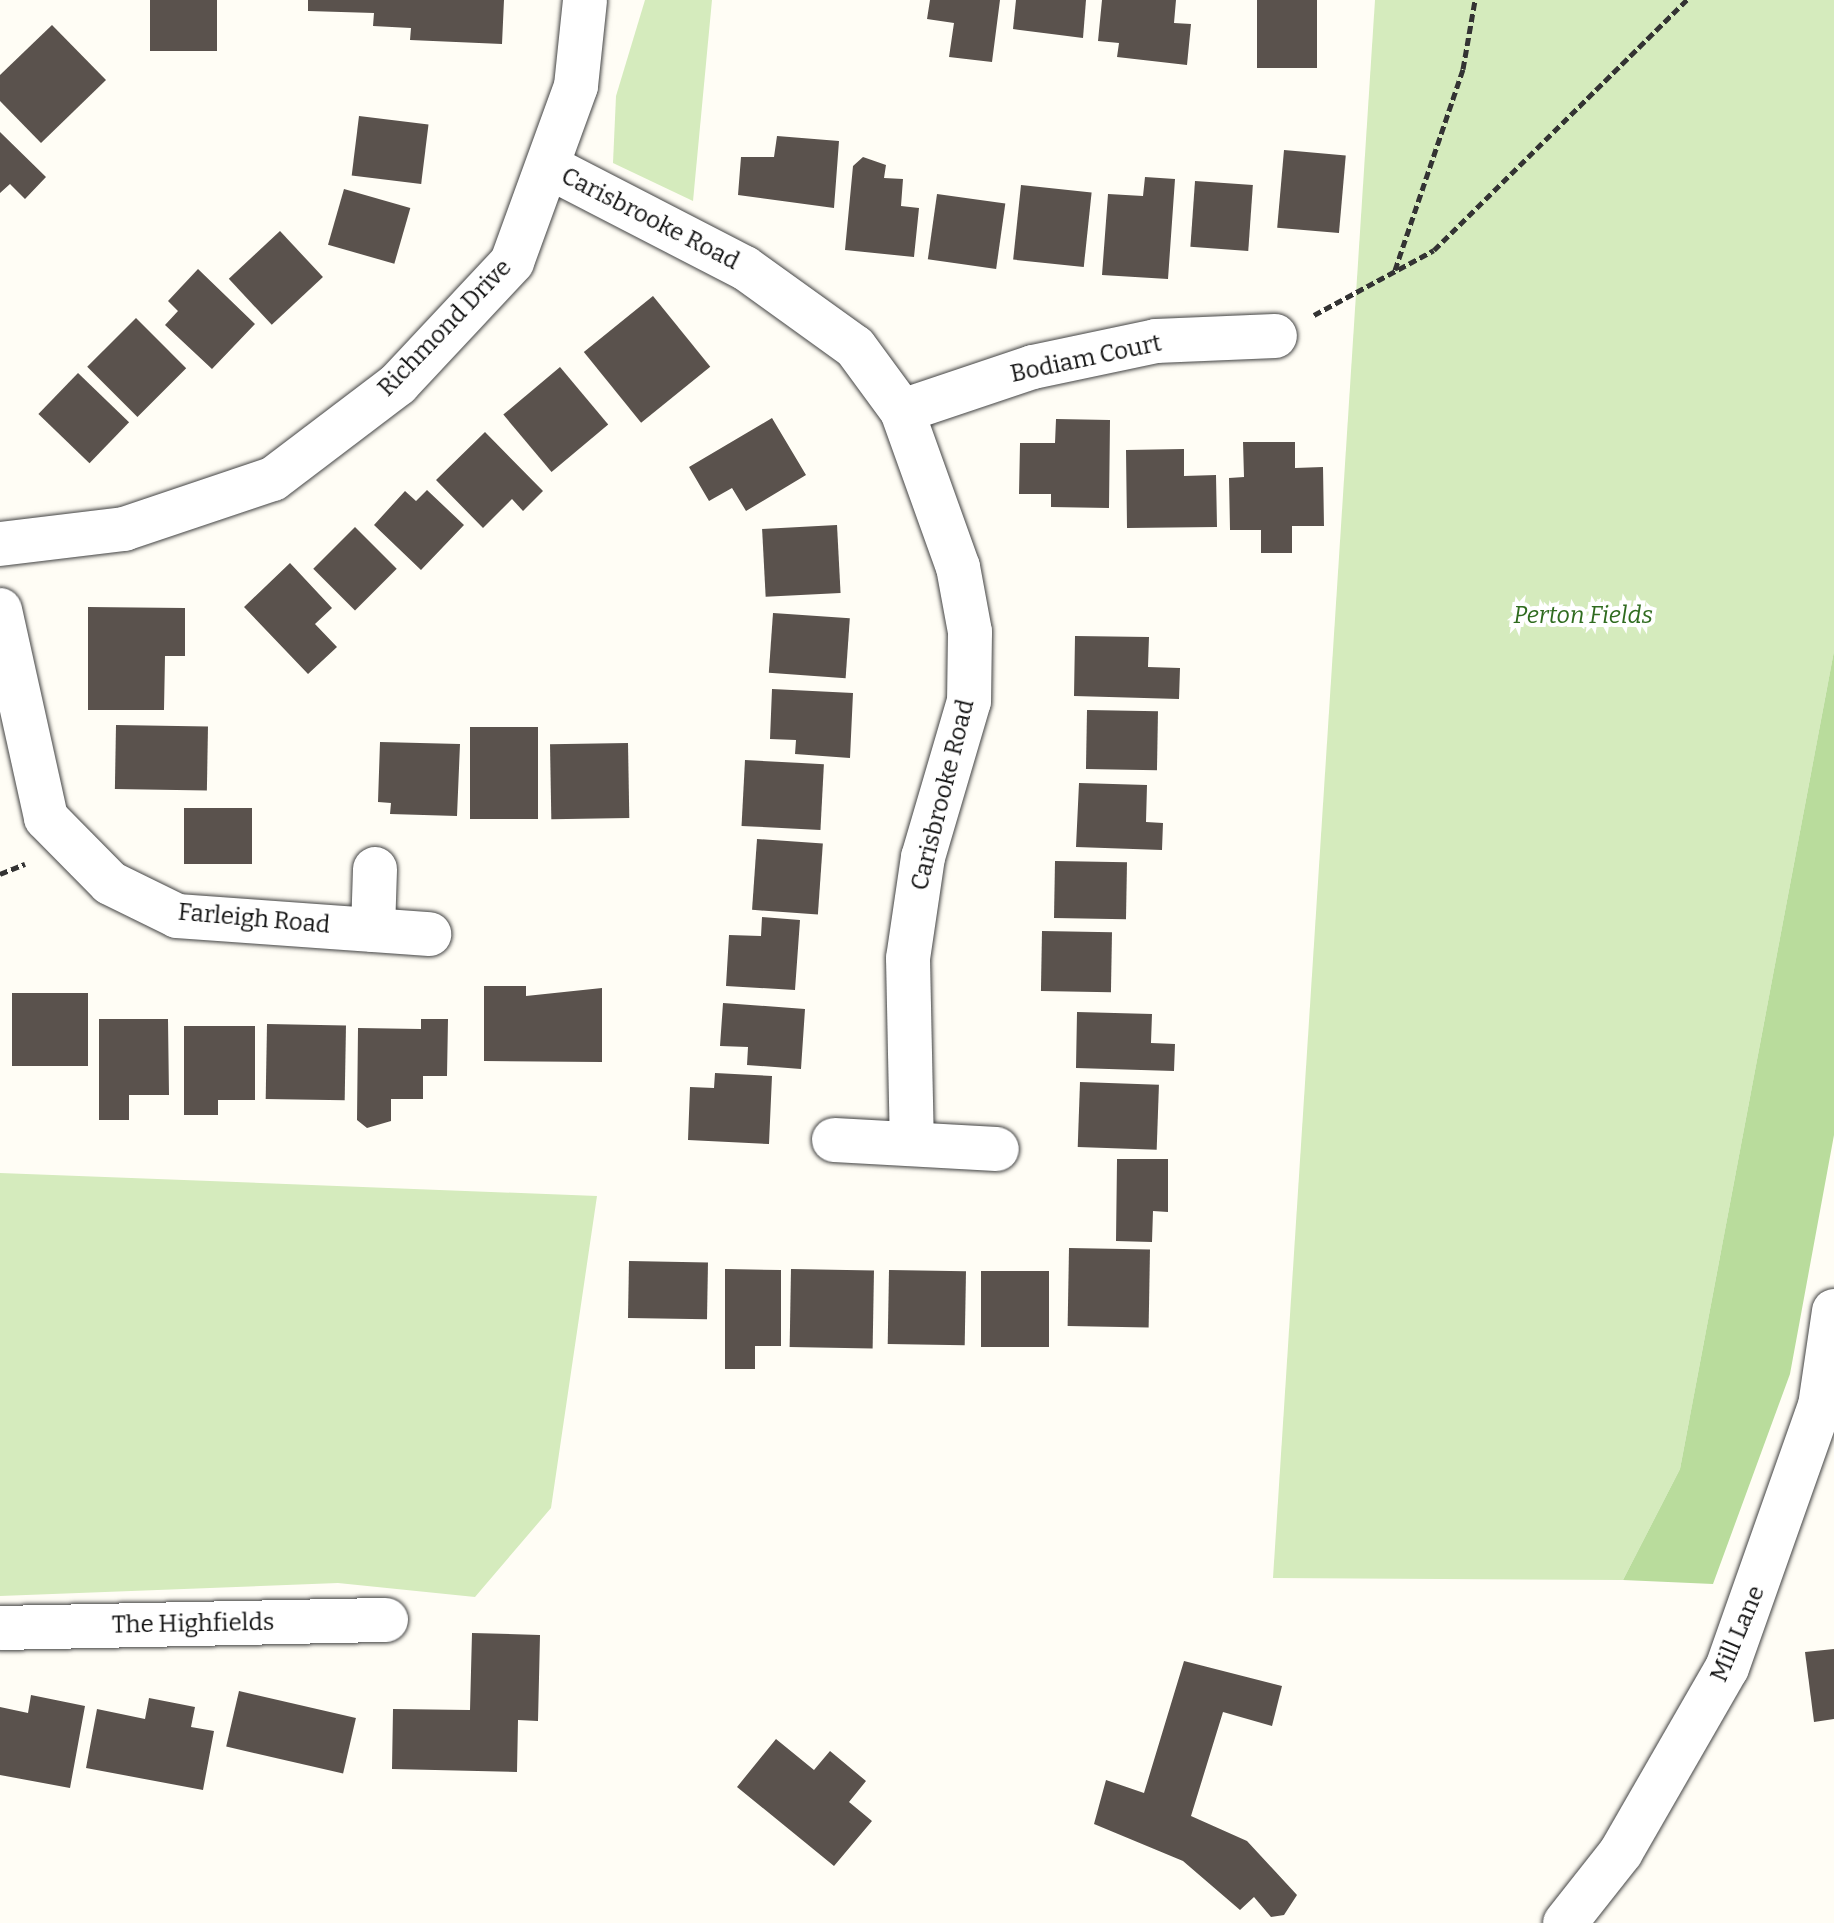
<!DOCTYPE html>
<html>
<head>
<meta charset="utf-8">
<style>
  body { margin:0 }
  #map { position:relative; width:1834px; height:1923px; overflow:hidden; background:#fffdf5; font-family:Bitter,serif }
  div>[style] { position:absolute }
  .green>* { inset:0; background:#d5ebbd }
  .forest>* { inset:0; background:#b9dc9c }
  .building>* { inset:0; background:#5a524d; transform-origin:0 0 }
  .path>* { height:5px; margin-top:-2.5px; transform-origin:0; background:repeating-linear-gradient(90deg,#333 0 8px,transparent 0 12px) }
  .roads { filter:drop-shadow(0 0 2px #444) drop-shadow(0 0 2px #444) }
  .minor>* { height:44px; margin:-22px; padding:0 22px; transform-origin:22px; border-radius:22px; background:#fff }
  .tertiary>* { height:44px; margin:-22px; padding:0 22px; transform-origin:22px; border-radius:22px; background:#fff }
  span { translate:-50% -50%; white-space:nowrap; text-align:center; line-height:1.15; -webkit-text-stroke:8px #fff; paint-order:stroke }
  .street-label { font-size:24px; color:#111 }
  .park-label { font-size:24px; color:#2f6b1f; font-style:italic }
</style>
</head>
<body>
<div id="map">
  <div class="green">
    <div style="clip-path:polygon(645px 0,712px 0,693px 201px,613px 163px,616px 96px)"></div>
    <div style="clip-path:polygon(1375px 0,1834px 0,1834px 651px,1680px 1469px,1623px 1580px,1273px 1578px)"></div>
    <div style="clip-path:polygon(0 1173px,597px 1196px,551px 1508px,475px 1597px,338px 1583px,0 1596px)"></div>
  </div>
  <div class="forest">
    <div style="clip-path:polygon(1834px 651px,1834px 1135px,1790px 1374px,1713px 1584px,1623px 1580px,1680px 1469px)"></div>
  </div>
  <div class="building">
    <div style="left:150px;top:0;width:67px;height:51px"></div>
    <div style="clip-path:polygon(308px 0,504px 0,502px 44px,410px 40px,411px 28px,373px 26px,374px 13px,308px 11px)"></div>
    <div style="clip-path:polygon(930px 0,1000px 0,992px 62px,949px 57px,954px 23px,927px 19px)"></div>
    <div style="clip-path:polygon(1016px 0,1086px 0,1083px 38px,1013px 29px)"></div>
    <div style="clip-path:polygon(1102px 0,1176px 0,1174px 23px,1191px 24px,1187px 65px,1117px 57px,1119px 43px,1098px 41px)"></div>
    <div style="left:1257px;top:0;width:60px;height:68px"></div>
    <div style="clip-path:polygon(52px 25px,106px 80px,41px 143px,0 101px,0 75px)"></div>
    <div style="left:359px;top:116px;width:70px;height:60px;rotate:7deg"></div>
    <div style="clip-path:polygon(0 132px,46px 177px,25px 199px,10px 184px,0 193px)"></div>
    <div style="clip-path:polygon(777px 136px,839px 141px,834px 208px,738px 195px,741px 157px,774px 157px)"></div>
    <div style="left:1284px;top:150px;width:62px;height:78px;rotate:5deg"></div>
    <div style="clip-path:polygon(863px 157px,886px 165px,884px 178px,903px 179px,901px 206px,919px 208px,914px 257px,845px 250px,853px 166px)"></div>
    <div style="clip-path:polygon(1145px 177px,1175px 179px,1168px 279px,1102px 275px,1108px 194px,1143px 196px)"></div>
    <div style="left:1195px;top:181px;width:58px;height:66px;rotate:4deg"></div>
    <div style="left:1021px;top:185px;width:71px;height:75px;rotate:6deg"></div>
    <div style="left:344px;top:189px;width:69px;height:58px;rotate:16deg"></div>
    <div style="left:937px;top:194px;width:69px;height:66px;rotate:8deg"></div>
    <div style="left:280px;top:231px;width:63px;height:70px;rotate:47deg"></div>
    <div style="clip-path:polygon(198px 269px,255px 324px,212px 369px,165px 325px,178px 311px,168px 301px)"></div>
    <div style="left:653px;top:296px;width:91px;height:89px;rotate:51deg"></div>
    <div style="left:136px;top:318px;width:71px;height:69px;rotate:45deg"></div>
    <div style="left:560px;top:367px;width:75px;height:74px;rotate:50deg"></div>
    <div style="left:78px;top:373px;width:71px;height:57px;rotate:44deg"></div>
    <div style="clip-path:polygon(772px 418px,806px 475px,746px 511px,732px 488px,709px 501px,689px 467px)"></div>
    <div style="clip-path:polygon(1056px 419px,1110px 420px,1109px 508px,1051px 507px,1051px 494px,1019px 494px,1020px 443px,1055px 443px)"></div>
    <div style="clip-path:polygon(485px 432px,543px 491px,523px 511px,512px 499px,483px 528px,436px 480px)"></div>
    <div style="clip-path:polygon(1243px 442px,1295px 442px,1295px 468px,1323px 467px,1324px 526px,1292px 526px,1292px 553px,1261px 553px,1261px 530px,1230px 530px,1229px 478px,1244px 477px)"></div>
    <div style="clip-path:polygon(1184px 449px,1184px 476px,1216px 475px,1217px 527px,1127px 528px,1126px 450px)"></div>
    <div style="clip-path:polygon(427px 490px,464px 525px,421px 570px,374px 525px,405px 491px,416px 501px)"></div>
    <div style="left:837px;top:525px;width:68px;height:75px;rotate:87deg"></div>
    <div style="left:355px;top:527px;width:59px;height:59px;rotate:45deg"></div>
    <div style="clip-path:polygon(290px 563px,332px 608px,315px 624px,337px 647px,308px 674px,244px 607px)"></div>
    <div style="clip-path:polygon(88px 607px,185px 608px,185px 656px,165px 656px,164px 710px,88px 710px)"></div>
    <div style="left:773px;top:613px;width:77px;height:60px;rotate:4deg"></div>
    <div style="clip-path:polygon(1075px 636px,1149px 637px,1148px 667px,1180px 668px,1179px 699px,1074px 696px)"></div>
    <div style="clip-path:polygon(772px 689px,853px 693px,850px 758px,795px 754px,796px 740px,770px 739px)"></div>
    <div style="left:1087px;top:710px;width:71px;height:59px;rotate:1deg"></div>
    <div style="left:116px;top:725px;width:92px;height:64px;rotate:1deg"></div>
    <div style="left:470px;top:727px;width:68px;height:92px"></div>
    <div style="clip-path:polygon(380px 742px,460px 744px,457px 816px,390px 814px,391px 803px,378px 802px)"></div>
    <div style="left:628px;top:743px;width:75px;height:78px;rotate:89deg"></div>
    <div style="left:745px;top:760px;width:79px;height:66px;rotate:3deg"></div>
    <div style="clip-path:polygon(1079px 783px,1147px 785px,1146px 822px,1163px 823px,1162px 850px,1076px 847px)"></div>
    <div style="left:184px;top:808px;width:68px;height:56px"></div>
    <div style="left:757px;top:839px;width:66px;height:71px;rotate:4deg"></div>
    <div style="left:1055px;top:861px;width:72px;height:57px;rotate:1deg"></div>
    <div style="clip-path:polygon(762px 917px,800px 920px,795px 990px,726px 986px,729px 935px,761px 936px)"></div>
    <div style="left:1042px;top:931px;width:70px;height:60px;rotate:1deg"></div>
    <div style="clip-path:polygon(484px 986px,526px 986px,526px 996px,602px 988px,602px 1062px,484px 1061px)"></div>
    <div style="left:12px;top:993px;width:76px;height:73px"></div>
    <div style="clip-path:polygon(723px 1003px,805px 1009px,801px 1069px,747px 1065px,748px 1047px,720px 1046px)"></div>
    <div style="clip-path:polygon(1077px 1012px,1152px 1014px,1151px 1043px,1175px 1044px,1174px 1071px,1076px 1068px)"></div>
    <div style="clip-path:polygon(99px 1019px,168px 1019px,169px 1095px,129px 1095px,129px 1120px,99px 1120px)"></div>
    <div style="clip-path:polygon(421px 1019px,448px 1019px,447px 1076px,423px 1076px,423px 1099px,391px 1099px,391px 1121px,367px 1128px,357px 1120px,358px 1028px,421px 1029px)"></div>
    <div style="left:267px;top:1024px;width:79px;height:75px;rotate:1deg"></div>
    <div style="clip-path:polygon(184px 1026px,255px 1026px,255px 1100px,218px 1100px,218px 1115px,184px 1115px)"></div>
    <div style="clip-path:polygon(715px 1073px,772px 1076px,769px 1144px,688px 1140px,690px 1087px,714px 1088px)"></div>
    <div style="left:1080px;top:1082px;width:79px;height:65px;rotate:2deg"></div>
    <div style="clip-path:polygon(1117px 1159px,1168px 1159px,1168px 1212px,1153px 1211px,1152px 1242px,1116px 1241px)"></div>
    <div style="left:1069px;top:1248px;width:81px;height:78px;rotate:1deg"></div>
    <div style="left:629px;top:1261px;width:79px;height:57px;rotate:1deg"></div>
    <div style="clip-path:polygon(725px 1269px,781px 1270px,781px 1346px,755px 1346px,755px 1369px,725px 1369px)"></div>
    <div style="left:791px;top:1269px;width:83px;height:78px;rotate:1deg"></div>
    <div style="left:889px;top:1270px;width:77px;height:74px;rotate:1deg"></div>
    <div style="left:981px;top:1271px;width:68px;height:76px"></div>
    <div style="clip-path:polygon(472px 1633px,540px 1635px,538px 1721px,518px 1720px,517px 1772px,392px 1769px,393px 1709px,470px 1710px)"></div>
    <div style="clip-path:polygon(1834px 1649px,1834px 1719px,1814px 1722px,1805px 1652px)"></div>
    <div style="clip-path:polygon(1184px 1661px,1282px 1686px,1272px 1726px,1223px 1712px,1191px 1816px,1247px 1841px,1297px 1895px,1284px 1915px,1271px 1917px,1254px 1897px,1240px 1910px,1183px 1861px,1094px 1824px,1106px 1780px,1144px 1793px)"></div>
    <div style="left:239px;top:1691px;width:120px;height:57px;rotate:13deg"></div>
    <div style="clip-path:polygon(31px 1695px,85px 1706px,70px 1788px,0 1775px,0 1707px,28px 1713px)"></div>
    <div style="clip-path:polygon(149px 1698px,195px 1707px,191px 1727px,214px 1731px,203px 1790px,86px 1768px,97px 1709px,145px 1719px)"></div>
    <div style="clip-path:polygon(776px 1739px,814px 1770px,830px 1751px,866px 1781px,849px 1802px,872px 1821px,834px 1866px,737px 1787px)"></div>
  </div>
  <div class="path">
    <div style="left:1395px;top:270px;width:212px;rotate:-71.3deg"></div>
    <div style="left:1463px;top:69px;width:70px;rotate:-80.1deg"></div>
    <div style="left:1314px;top:315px;width:136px;rotate:-28.4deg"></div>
    <div style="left:1434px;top:250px;width:356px;rotate:-44.7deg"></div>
    <div style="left:0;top:874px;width:27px;rotate:-22deg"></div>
  </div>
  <div class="roads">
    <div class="minor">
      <div style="left:551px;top:168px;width:218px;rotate:27.3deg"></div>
      <div style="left:745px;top:268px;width:135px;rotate:35.7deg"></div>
      <div style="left:855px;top:347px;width:79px;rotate:53.7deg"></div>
      <div style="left:902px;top:411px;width:166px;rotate:70.3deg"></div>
      <div style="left:958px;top:567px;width:66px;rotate:79.5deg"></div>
      <div style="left:970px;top:632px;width:69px;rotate:90.8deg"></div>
      <div style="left:969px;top:701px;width:163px;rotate:106.4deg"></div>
      <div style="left:923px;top:857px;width:102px;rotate:98.4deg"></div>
      <div style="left:908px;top:958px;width:185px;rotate:88.8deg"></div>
      <div style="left:902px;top:411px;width:138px;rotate:-18.6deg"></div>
      <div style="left:1033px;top:367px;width:126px;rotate:-11.9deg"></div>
      <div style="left:1156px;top:341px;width:119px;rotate:-2.4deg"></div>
      <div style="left:0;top:544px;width:125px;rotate:-6.9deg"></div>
      <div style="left:124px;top:529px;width:157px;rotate:-18.6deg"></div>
      <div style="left:273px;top:479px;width:157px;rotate:-37.2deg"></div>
      <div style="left:398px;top:384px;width:167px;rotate:-46.9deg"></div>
      <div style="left:512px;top:262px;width:187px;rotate:-70deg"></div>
      <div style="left:576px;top:86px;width:86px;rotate:-84deg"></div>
      <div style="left:0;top:610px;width:213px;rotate:77.5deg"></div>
      <div style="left:46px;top:818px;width:91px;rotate:45.4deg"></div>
      <div style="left:110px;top:883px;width:75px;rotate:26.2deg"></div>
      <div style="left:177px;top:916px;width:253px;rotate:4.1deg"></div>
      <div style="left:373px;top:930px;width:61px;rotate:-88.1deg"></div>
      <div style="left:834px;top:1140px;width:163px;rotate:3.2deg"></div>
      <div style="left:0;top:1628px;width:386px;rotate:-1.2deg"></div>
    </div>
    <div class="tertiary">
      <div style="left:1565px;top:1923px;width:90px;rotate:-51.7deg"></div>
      <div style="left:1621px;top:1852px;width:212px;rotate:-60.1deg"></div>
      <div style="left:1727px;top:1668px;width:278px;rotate:-70.5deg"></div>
      <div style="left:1820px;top:1406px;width:96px;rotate:-81.6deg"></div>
    </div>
  </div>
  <div class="street-label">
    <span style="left:650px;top:219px;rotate:27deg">Carisbrooke Road</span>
    <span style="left:445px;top:328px;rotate:-46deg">Richmond Drive</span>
    <span style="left:1086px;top:359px;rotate:-12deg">Bodiam Court</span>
    <span style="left:943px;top:795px;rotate:-76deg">Carisbrooke Road</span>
    <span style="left:254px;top:919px;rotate:5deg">Farleigh Road</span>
    <span style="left:193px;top:1624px;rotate:-1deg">The Highfields</span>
    <span style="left:1738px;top:1634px;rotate:-67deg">Mill Lane</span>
  </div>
  <div class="park-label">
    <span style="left:1583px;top:616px">Perton Fields</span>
  </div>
</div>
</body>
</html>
